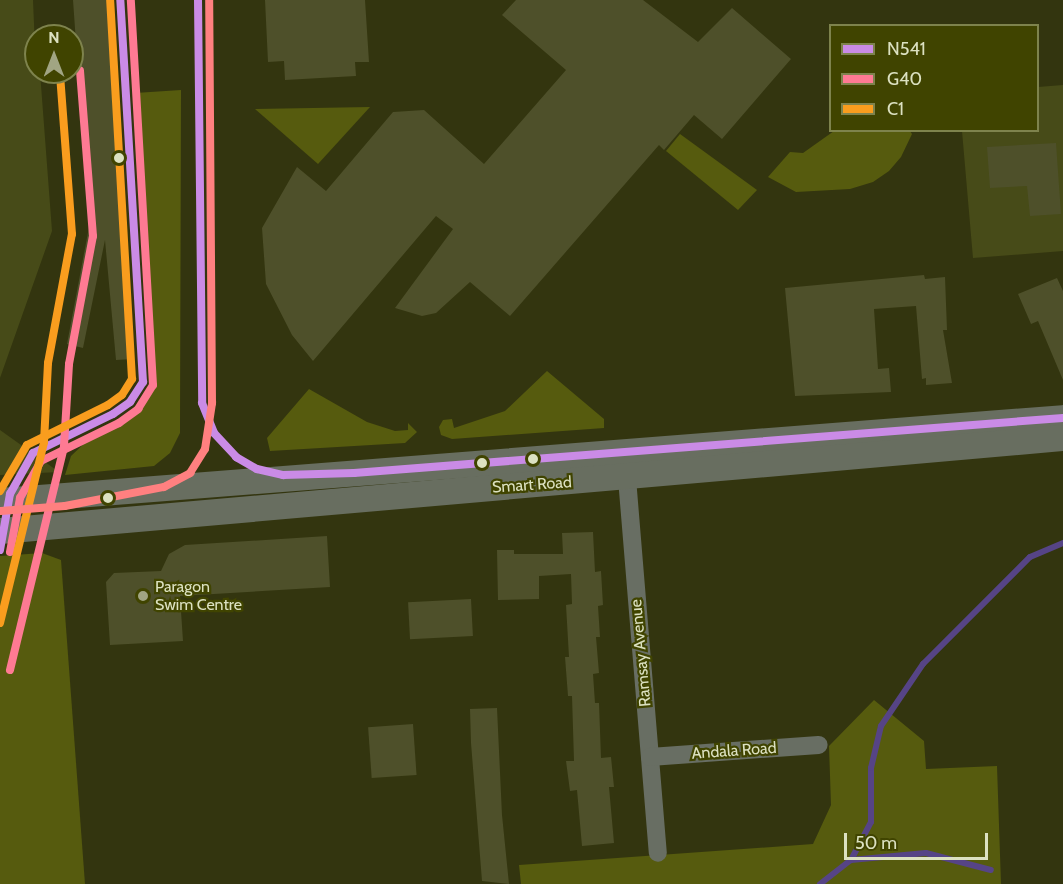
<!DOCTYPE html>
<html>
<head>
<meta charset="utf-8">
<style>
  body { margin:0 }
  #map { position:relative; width:1063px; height:884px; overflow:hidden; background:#33350f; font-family:Cabin,sans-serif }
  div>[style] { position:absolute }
  .built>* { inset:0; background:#474b18 }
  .green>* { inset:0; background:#565b0e }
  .stream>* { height:6px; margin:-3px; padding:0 3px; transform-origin:3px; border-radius:3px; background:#564486 }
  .building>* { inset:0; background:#4e502a; transform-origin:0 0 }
  .street>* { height:18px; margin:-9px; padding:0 9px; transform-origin:9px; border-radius:9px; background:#686e63 }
  .secondary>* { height:26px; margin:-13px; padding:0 13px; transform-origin:13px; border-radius:13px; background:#686e60 }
  .bus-1>* { height:8px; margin:-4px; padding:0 4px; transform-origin:4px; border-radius:4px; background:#ca8be6 }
  .bus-2>* { height:8px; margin:-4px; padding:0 4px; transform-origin:4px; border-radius:4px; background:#fe7a93 }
  .bus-3>* { height:8px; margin:-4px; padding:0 4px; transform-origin:4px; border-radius:4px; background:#f99d1e }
  .bus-4>* { height:8px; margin:-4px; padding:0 4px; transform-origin:4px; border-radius:4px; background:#ff8080 }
  .dots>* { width:16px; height:16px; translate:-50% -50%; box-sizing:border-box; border:3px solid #404400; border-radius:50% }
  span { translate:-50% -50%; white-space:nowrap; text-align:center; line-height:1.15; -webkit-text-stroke:4.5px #404400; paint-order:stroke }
  .street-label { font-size:16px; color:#dce1c1 }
  .poi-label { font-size:16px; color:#dce1c1 }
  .left { translate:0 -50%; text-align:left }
  .legend { position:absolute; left:829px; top:24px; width:210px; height:108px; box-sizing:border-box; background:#404400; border:2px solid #7e834d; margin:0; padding:8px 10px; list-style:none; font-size:18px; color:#dce1c1 }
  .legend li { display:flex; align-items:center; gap:12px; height:30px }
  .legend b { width:30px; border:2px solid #7e834d }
  .north { position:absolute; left:24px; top:24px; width:60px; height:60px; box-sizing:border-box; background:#404400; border:2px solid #7e834d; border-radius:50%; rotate:0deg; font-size:16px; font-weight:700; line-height:24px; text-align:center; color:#dce1c1 }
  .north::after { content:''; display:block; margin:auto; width:21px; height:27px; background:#a1a583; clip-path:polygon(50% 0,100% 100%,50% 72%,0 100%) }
  .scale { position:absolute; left:844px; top:833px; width:144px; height:27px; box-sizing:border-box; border:3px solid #dce1c1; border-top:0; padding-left:8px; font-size:18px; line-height:21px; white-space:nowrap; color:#dce1c1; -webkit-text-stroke:4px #404400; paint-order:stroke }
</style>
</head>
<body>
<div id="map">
  <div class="built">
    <div style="clip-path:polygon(0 0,33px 0,36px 72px,40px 72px,52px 231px,0 378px)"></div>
    <div style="clip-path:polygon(1063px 85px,1063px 251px,973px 258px,962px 131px,1038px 130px,1038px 87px)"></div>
    <div style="clip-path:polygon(0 430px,59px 472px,0 475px)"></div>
  </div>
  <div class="green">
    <div style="clip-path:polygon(181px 90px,180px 433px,170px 453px,154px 466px,65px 475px,71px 456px,92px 436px,120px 425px,141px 410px,154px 382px,135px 93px)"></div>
    <div style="clip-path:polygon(370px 107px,318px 164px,255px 109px)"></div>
    <div style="clip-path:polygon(834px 131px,910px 131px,912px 134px,901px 157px,889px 171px,873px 182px,850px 189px,796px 192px,768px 177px,790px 152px,803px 153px)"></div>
    <div style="clip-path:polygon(680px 134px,757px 190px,738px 210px,666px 151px)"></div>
    <div style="clip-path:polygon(547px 371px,604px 419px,604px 428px,452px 439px,441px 435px,439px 427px,443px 420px,452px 419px,454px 428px,505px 411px)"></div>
    <div style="clip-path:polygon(309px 389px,367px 422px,395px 431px,408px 430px,408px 423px,417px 432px,405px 443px,270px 451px,267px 438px)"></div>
    <div style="clip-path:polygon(42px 553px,61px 560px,85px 884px,0 884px,0 556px)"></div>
    <div style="clip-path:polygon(874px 700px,924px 741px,926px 769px,997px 766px,1001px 884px,521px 884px,519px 865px,813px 844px,831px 805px,829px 746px)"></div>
  </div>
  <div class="stream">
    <div style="left:851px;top:860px;width:75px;rotate:-5.3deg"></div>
    <div style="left:926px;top:853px;width:67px;rotate:14.7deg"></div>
    <div style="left:820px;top:884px;width:39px;rotate:-38deg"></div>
    <div style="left:851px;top:860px;width:43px;rotate:-62.2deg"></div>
    <div style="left:871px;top:822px;width:54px;rotate:-90deg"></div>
    <div style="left:871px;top:768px;width:43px;rotate:-76.6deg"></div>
    <div style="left:881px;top:726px;width:75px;rotate:-55.9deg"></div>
    <div style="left:923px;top:664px;width:151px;rotate:-45deg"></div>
    <div style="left:1030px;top:557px;width:36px;rotate:-23deg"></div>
  </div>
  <div class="building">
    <div style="clip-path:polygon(73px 0,110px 0,133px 359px,116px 360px,105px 240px,83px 348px,67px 344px,89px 227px)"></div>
    <div style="clip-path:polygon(265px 0,365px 0,369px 62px,355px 62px,356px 76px,285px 80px,284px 61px,268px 62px)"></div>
    <div style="clip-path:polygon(516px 0,643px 0,698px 42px,732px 8px,791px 59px,722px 139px,694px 115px,664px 150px,659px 145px,510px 316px,470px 282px,436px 313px,422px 316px,395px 308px,453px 229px,436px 216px,313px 361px,292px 335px,266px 284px,262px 228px,297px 167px,326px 191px,393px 112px,424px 110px,484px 164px,566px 70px,502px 15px)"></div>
    <div style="clip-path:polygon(1056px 143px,1061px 214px,1030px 216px,1027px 186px,990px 188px,987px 147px)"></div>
    <div style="clip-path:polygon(924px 275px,925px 279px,945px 277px,947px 330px,943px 330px,952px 383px,926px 385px,926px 378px,922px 379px,916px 306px,874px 309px,878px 369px,889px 368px,891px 392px,795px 396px,785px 288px)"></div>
    <div style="clip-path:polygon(1057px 278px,1063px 291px,1063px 380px,1038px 321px,1031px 324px,1018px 294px)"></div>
    <div style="clip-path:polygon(593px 532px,595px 572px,601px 571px,603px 605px,598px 606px,600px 637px,596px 637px,599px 673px,593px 674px,595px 703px,599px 703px,601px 758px,611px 757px,614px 787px,609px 787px,614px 843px,582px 846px,577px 790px,570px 791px,566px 761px,574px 761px,572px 696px,568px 696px,565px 657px,569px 657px,566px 605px,572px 604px,571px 574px,539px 576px,539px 599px,498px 600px,497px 550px,514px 550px,514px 554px,563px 554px,562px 533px)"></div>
    <div style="clip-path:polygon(327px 536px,330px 587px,180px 596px,183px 641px,110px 645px,106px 582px,114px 573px,161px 571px,169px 554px,185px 545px)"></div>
    <div style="left:471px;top:599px;width:37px;height:63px;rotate:87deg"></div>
    <div style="clip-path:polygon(497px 708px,502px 815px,509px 884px,482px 881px,471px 743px,470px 709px)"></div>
    <div style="left:413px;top:724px;width:51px;height:45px;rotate:86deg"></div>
  </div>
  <div class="street">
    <div style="left:626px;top:466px;width:388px;rotate:85.3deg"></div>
    <div style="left:650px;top:757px;width:169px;rotate:-4.1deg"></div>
  </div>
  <div class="secondary">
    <div style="left:0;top:501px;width:1066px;rotate:-4.46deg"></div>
    <div style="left:0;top:531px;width:1067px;rotate:-5deg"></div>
  </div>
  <div class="bus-1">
    <div style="left:198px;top:0;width:403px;rotate:89.4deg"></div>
    <div style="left:202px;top:403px;width:32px;rotate:68deg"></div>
    <div style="left:214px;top:433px;width:33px;rotate:47deg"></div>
    <div style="left:236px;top:457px;width:24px;rotate:30deg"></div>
    <div style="left:257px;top:469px;width:27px;rotate:13deg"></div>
    <div style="left:283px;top:475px;width:71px;rotate:-1.6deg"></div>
    <div style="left:354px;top:473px;width:711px;rotate:-4.44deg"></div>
    <div style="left:0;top:550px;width:57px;rotate:-79.9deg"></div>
    <div style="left:10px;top:494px;width:47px;rotate:-60.7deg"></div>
    <div style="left:33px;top:453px;width:89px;rotate:-26deg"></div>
    <div style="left:113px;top:414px;width:21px;rotate:-35deg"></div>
    <div style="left:130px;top:402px;width:24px;rotate:-57deg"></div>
    <div style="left:143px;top:382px;width:383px;rotate:-93.4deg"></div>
  </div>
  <div class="bus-2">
    <div style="left:10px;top:552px;width:55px;rotate:-79.5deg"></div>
    <div style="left:20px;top:498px;width:43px;rotate:-60.4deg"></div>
    <div style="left:41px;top:461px;width:87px;rotate:-26deg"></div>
    <div style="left:119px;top:423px;width:24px;rotate:-36deg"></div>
    <div style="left:138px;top:409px;width:28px;rotate:-58deg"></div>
    <div style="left:153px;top:385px;width:386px;rotate:-93.3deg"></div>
    <div style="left:10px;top:670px;width:230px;rotate:-76.4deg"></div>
    <div style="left:64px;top:446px;width:82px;rotate:-86.5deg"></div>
    <div style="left:69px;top:364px;width:130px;rotate:-79.4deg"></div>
    <div style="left:93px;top:236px;width:166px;rotate:-94.5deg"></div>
  </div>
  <div class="bus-3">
    <div style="left:0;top:491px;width:53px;rotate:-59.6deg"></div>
    <div style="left:27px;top:445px;width:90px;rotate:-26.3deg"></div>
    <div style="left:108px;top:405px;width:17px;rotate:-36deg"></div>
    <div style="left:122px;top:395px;width:19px;rotate:-58deg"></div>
    <div style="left:132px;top:379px;width:379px;rotate:-93.3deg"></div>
    <div style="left:0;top:623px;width:186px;rotate:-76.3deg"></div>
    <div style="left:44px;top:442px;width:79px;rotate:-87.1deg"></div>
    <div style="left:48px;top:363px;width:131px;rotate:-79.5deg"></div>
    <div style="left:72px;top:234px;width:161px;rotate:-94.3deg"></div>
  </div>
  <div class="bus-4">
    <div style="left:1px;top:511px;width:64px;rotate:-4.5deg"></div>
    <div style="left:65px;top:506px;width:101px;rotate:-10.9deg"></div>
    <div style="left:164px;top:487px;width:30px;rotate:-28deg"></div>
    <div style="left:190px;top:473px;width:28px;rotate:-58deg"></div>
    <div style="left:205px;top:449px;width:47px;rotate:-81.3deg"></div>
    <div style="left:212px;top:403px;width:403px;rotate:-90.4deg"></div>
  </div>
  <div class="dots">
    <div style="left:119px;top:158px;background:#dce1c1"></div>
    <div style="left:533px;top:459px;background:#dce1c1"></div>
    <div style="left:482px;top:463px;background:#dce1c1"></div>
    <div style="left:108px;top:498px;background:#dce1c1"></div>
    <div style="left:143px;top:596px;background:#a1a583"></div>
  </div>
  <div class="street-label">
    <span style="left:532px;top:485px;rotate:-4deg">Smart Road</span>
    <span style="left:641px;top:653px;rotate:-95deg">Ramsay Avenue</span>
    <span style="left:734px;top:751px;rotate:-4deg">Andala Road</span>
  </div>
  <div class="poi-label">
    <span class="left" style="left:155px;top:596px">Paragon<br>Swim Centre</span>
  </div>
  <ul class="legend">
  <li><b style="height:8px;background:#ca8be6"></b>N541</li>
  <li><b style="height:8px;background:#fe7a93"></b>G40</li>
  <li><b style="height:8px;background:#f99d1e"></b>C1</li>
  </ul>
  <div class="north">N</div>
  <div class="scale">50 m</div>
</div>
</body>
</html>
